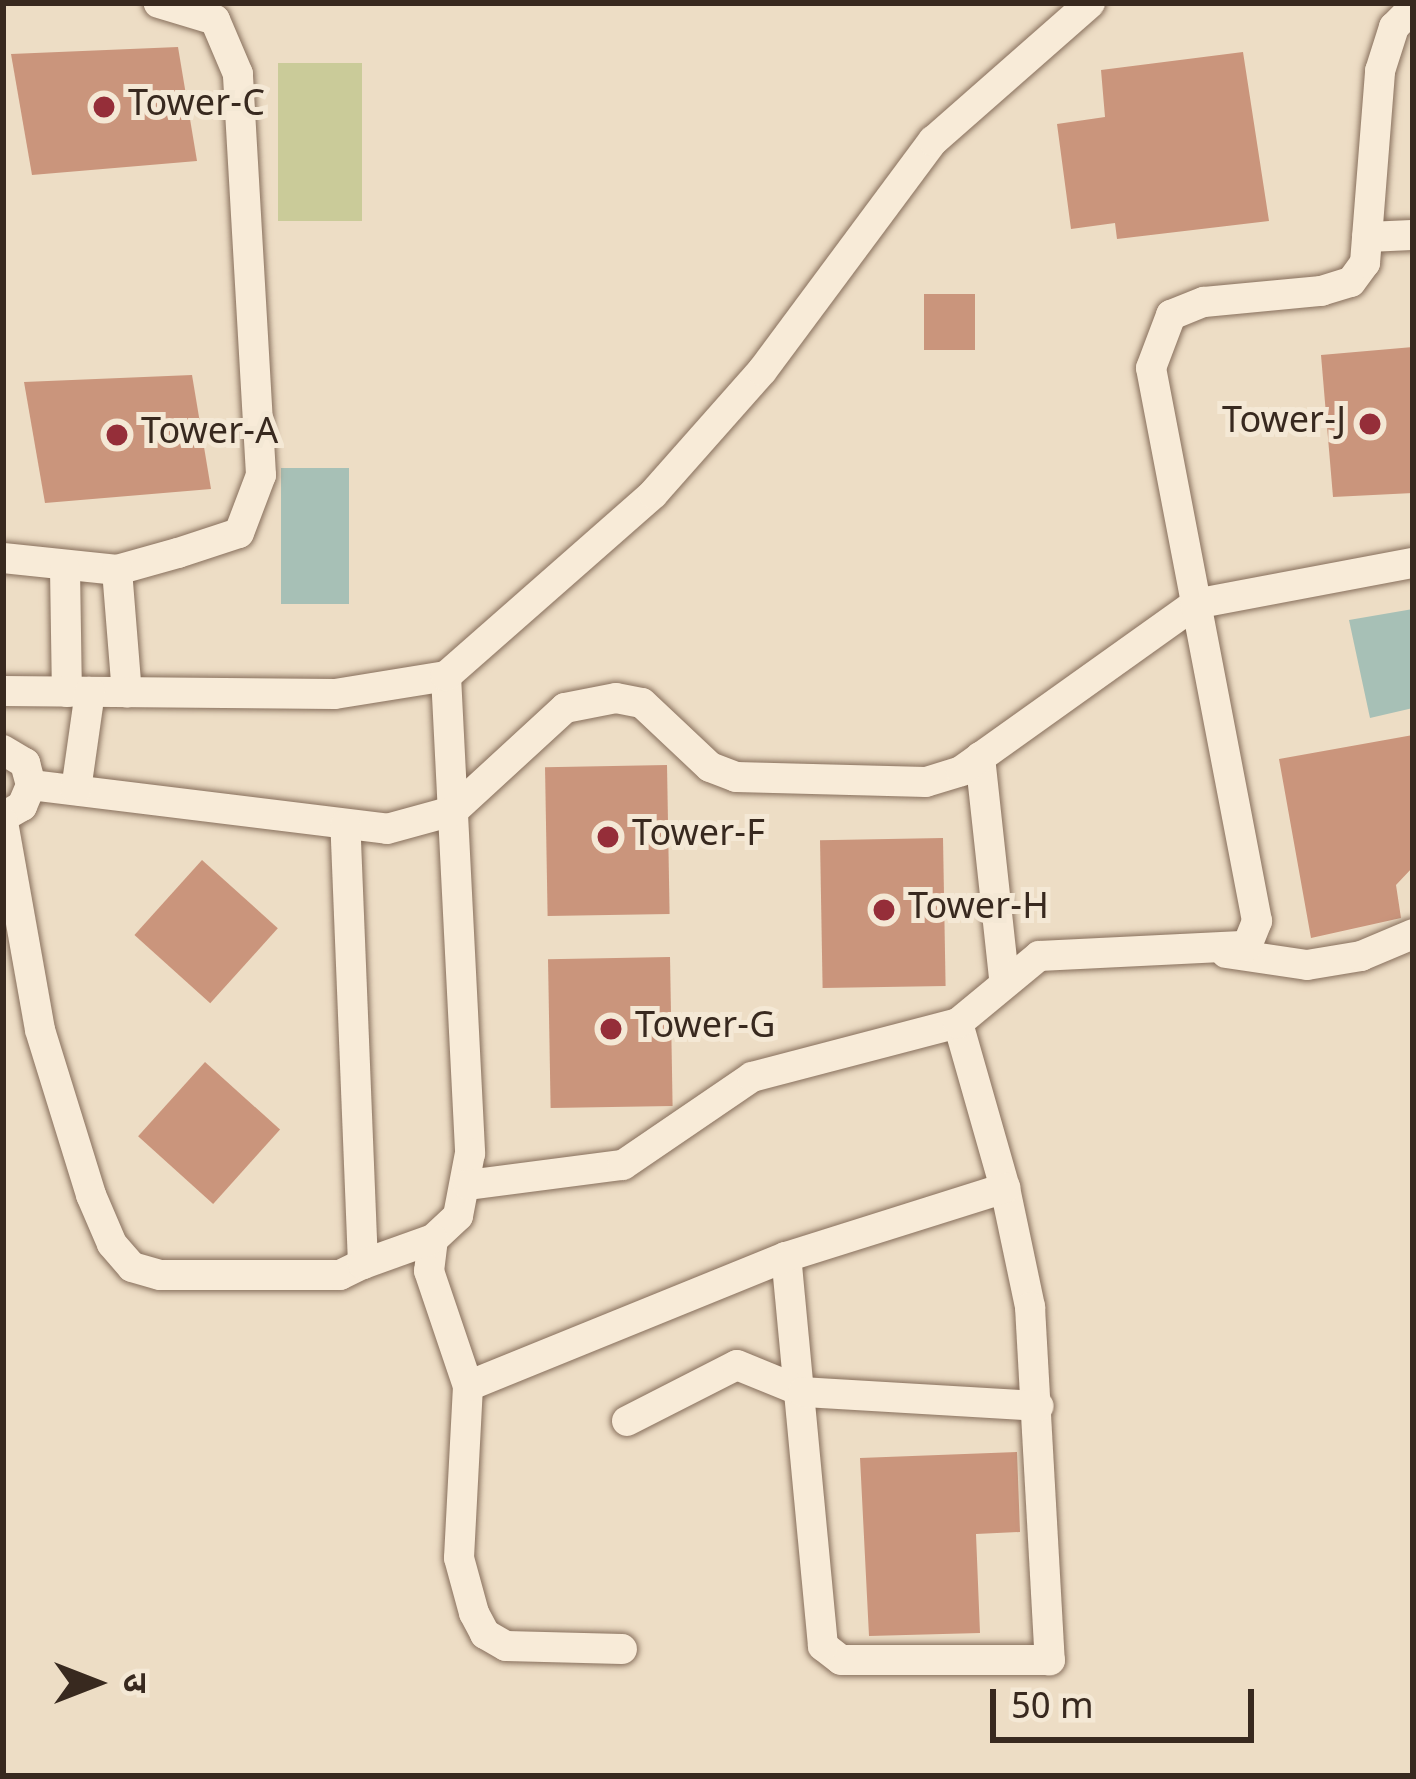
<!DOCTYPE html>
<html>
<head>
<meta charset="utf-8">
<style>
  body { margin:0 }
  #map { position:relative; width:1416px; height:1779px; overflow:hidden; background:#edddc5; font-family:Georgia,"Noto Sans Devanagari",serif }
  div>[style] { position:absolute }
  .green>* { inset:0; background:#cacb99; transform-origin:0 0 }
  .water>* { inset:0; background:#a7c0b6; transform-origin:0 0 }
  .building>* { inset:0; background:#ca957c; transform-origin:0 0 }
  .roads { filter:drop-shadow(0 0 3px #876f5c) drop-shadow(0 0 3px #876f5c) }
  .minor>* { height:30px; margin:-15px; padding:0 15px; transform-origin:15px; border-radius:15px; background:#f8ebd8 }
  .dots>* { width:33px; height:33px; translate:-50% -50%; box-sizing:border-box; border:6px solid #f4e8d5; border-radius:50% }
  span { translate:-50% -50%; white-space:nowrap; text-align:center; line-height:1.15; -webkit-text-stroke:10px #f4e8d5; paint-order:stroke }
  .poi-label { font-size:36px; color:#38291f }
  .left { translate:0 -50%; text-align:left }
  .right { translate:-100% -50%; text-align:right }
  .frame { position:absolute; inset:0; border:6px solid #38291f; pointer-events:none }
  .north { position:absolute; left:36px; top:1623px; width:120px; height:120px; -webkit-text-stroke:9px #f4e8d5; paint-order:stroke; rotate:90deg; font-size:33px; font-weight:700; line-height:48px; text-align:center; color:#38291f }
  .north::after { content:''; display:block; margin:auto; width:42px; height:54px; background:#38291f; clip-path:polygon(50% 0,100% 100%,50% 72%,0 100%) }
  .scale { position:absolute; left:990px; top:1689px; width:264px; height:54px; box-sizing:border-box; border:6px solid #38291f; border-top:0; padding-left:15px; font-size:36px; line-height:42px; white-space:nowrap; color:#38291f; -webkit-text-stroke:9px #f4e8d5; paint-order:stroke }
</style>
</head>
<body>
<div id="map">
  <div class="green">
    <div style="left:278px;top:63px;width:84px;height:158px"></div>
  </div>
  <div class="water">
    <div style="left:349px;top:468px;width:136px;height:68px;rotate:90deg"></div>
    <div style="clip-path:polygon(1413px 609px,1413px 708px,1370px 718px,1349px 620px)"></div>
  </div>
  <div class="building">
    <div style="clip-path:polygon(178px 47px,197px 161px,32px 175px,11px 54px)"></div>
    <div style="clip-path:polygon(1243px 52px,1269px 221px,1117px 239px,1115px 223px,1071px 229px,1057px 124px,1105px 117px,1101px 70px)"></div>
    <div style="left:924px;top:294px;width:51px;height:56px"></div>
    <div style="clip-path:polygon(1413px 347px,1413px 493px,1333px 497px,1321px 355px)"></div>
    <div style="clip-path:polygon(192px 375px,211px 489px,45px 503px,24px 382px)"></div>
    <div style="clip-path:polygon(1413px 735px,1413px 867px,1396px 885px,1401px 918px,1311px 938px,1279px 759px)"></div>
    <div style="left:667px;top:765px;width:149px;height:122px;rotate:89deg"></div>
    <div style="left:943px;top:838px;width:148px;height:123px;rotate:89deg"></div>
    <div style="left:202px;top:860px;width:102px;height:101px;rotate:42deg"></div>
    <div style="left:670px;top:957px;width:149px;height:122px;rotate:89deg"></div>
    <div style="left:205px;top:1062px;width:101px;height:100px;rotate:42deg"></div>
    <div style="clip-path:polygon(1017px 1452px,1020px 1532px,976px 1534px,980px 1633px,869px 1636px,860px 1458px)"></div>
  </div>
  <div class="roads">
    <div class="minor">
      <div style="left:1367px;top:237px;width:46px;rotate:-2.5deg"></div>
      <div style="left:3px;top:558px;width:115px;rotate:6deg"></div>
      <div style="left:117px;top:570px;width:63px;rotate:-15.6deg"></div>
      <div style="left:178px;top:553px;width:64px;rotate:-18.2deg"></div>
      <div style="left:239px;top:533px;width:62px;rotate:-69.2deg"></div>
      <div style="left:261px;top:475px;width:402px;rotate:-93.3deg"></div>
      <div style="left:238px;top:74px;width:59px;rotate:-113.1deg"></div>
      <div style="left:215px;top:20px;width:59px;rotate:-163.1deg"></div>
      <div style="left:65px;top:569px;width:123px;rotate:89.1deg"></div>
      <div style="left:117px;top:570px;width:123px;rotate:85.4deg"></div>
      <div style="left:446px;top:676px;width:478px;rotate:87.1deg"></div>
      <div style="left:470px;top:1153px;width:64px;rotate:100.8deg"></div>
      <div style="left:458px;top:1216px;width:34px;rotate:137deg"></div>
      <div style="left:433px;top:1239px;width:32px;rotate:97deg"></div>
      <div style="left:429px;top:1271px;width:121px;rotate:71.3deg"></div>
      <div style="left:468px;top:1386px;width:172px;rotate:93deg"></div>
      <div style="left:459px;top:1558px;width:57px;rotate:74.7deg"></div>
      <div style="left:474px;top:1613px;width:24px;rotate:62deg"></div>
      <div style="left:485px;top:1634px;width:24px;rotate:30deg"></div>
      <div style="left:506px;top:1646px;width:116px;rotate:1.5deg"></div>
      <div style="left:3px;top:691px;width:332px;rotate:0.5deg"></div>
      <div style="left:335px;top:694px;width:112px;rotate:-9.2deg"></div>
      <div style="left:446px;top:676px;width:276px;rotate:-41.3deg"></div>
      <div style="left:653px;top:494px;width:164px;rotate:-48.5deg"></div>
      <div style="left:762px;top:371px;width:287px;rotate:-53.4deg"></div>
      <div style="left:933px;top:141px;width:209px;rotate:-41.3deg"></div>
      <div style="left:3px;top:750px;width:26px;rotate:31deg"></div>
      <div style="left:25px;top:763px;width:23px;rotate:75deg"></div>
      <div style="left:31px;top:785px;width:23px;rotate:113deg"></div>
      <div style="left:22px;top:806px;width:22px;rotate:150deg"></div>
      <div style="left:980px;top:757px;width:223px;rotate:83.8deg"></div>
      <div style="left:31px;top:785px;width:359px;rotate:7deg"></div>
      <div style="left:387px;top:829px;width:68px;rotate:-15.3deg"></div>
      <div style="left:453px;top:811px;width:152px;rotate:-42.6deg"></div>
      <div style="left:565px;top:708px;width:52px;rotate:-11.1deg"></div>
      <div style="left:616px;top:698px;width:26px;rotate:11deg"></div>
      <div style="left:642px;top:703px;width:93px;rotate:43.3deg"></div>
      <div style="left:710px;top:767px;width:28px;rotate:21deg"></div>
      <div style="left:736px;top:777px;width:190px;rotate:1.5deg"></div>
      <div style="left:926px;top:782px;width:37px;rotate:-17deg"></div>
      <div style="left:961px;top:771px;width:287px;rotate:-35.5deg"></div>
      <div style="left:1195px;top:604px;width:222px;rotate:-10.7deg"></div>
      <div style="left:76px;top:790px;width:99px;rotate:-81.9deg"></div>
      <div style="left:3px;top:822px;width:211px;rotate:79.9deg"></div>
      <div style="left:40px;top:1030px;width:173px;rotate:72.8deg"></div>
      <div style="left:91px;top:1195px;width:53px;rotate:66.8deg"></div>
      <div style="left:112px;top:1244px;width:30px;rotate:49deg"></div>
      <div style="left:132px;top:1267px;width:29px;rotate:16deg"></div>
      <div style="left:160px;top:1275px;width:180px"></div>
      <div style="left:340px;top:1275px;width:25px;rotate:-26deg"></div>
      <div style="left:363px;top:1264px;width:440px;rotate:-92.3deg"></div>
      <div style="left:1226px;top:953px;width:82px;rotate:8.4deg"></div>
      <div style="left:1307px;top:965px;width:55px;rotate:-9.5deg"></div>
      <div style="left:1361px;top:956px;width:56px;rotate:-22.9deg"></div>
      <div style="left:958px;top:1023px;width:172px;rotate:74.1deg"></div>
      <div style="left:1005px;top:1188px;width:122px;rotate:78.1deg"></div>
      <div style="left:1030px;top:1307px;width:354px;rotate:86.8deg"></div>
      <div style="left:1050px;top:1660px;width:209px;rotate:180deg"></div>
      <div style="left:841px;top:1660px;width:23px;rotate:-142deg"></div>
      <div style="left:823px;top:1646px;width:391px;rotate:-95.4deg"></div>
      <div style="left:786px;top:1257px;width:230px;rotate:-17.5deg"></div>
      <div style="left:468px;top:1185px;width:156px;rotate:-7.4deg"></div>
      <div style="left:623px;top:1165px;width:156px;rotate:-34.3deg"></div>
      <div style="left:752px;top:1077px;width:213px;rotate:-14.7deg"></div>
      <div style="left:958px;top:1023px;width:105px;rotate:-39.6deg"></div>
      <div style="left:1039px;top:956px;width:208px;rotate:-2.8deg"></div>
      <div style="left:1247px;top:946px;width:27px;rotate:-68deg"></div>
      <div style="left:1257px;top:921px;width:563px;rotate:-100.85deg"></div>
      <div style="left:1151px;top:368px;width:57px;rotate:-69.3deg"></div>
      <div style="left:1171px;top:315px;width:35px;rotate:-22deg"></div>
      <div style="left:1204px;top:302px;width:118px;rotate:-5.4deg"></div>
      <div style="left:1321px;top:291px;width:31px;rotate:-17deg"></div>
      <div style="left:1351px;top:282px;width:24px;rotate:-54deg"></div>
      <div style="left:1365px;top:263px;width:193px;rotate:-85.5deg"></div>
      <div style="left:1380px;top:71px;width:46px;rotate:-72.3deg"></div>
      <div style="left:1394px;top:27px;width:27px;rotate:-45deg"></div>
      <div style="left:363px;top:1264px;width:74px;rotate:-19.7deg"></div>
      <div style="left:468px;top:1386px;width:343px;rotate:-22.1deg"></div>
      <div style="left:627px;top:1421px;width:123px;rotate:-27deg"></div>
      <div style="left:737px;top:1365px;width:71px;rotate:22.2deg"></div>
      <div style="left:803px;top:1392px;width:236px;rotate:3.4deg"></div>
    </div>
  </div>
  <div class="dots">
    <div style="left:104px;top:107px;background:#952e39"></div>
    <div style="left:1370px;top:424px;background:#952e39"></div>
    <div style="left:117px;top:435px;background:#952e39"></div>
    <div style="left:608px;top:837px;background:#952e39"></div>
    <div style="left:884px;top:910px;background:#952e39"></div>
    <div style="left:611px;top:1029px;background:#952e39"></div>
  </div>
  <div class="poi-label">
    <span class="left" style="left:128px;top:107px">Tower-C</span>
    <span class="right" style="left:1346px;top:424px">Tower-J</span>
    <span class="left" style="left:141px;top:435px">Tower-A</span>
    <span class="left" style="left:632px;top:837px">Tower-F</span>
    <span class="left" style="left:908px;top:910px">Tower-H</span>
    <span class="left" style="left:635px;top:1029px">Tower-G</span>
  </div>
  <div class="frame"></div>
  <div class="north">उ</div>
  <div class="scale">50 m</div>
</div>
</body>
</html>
